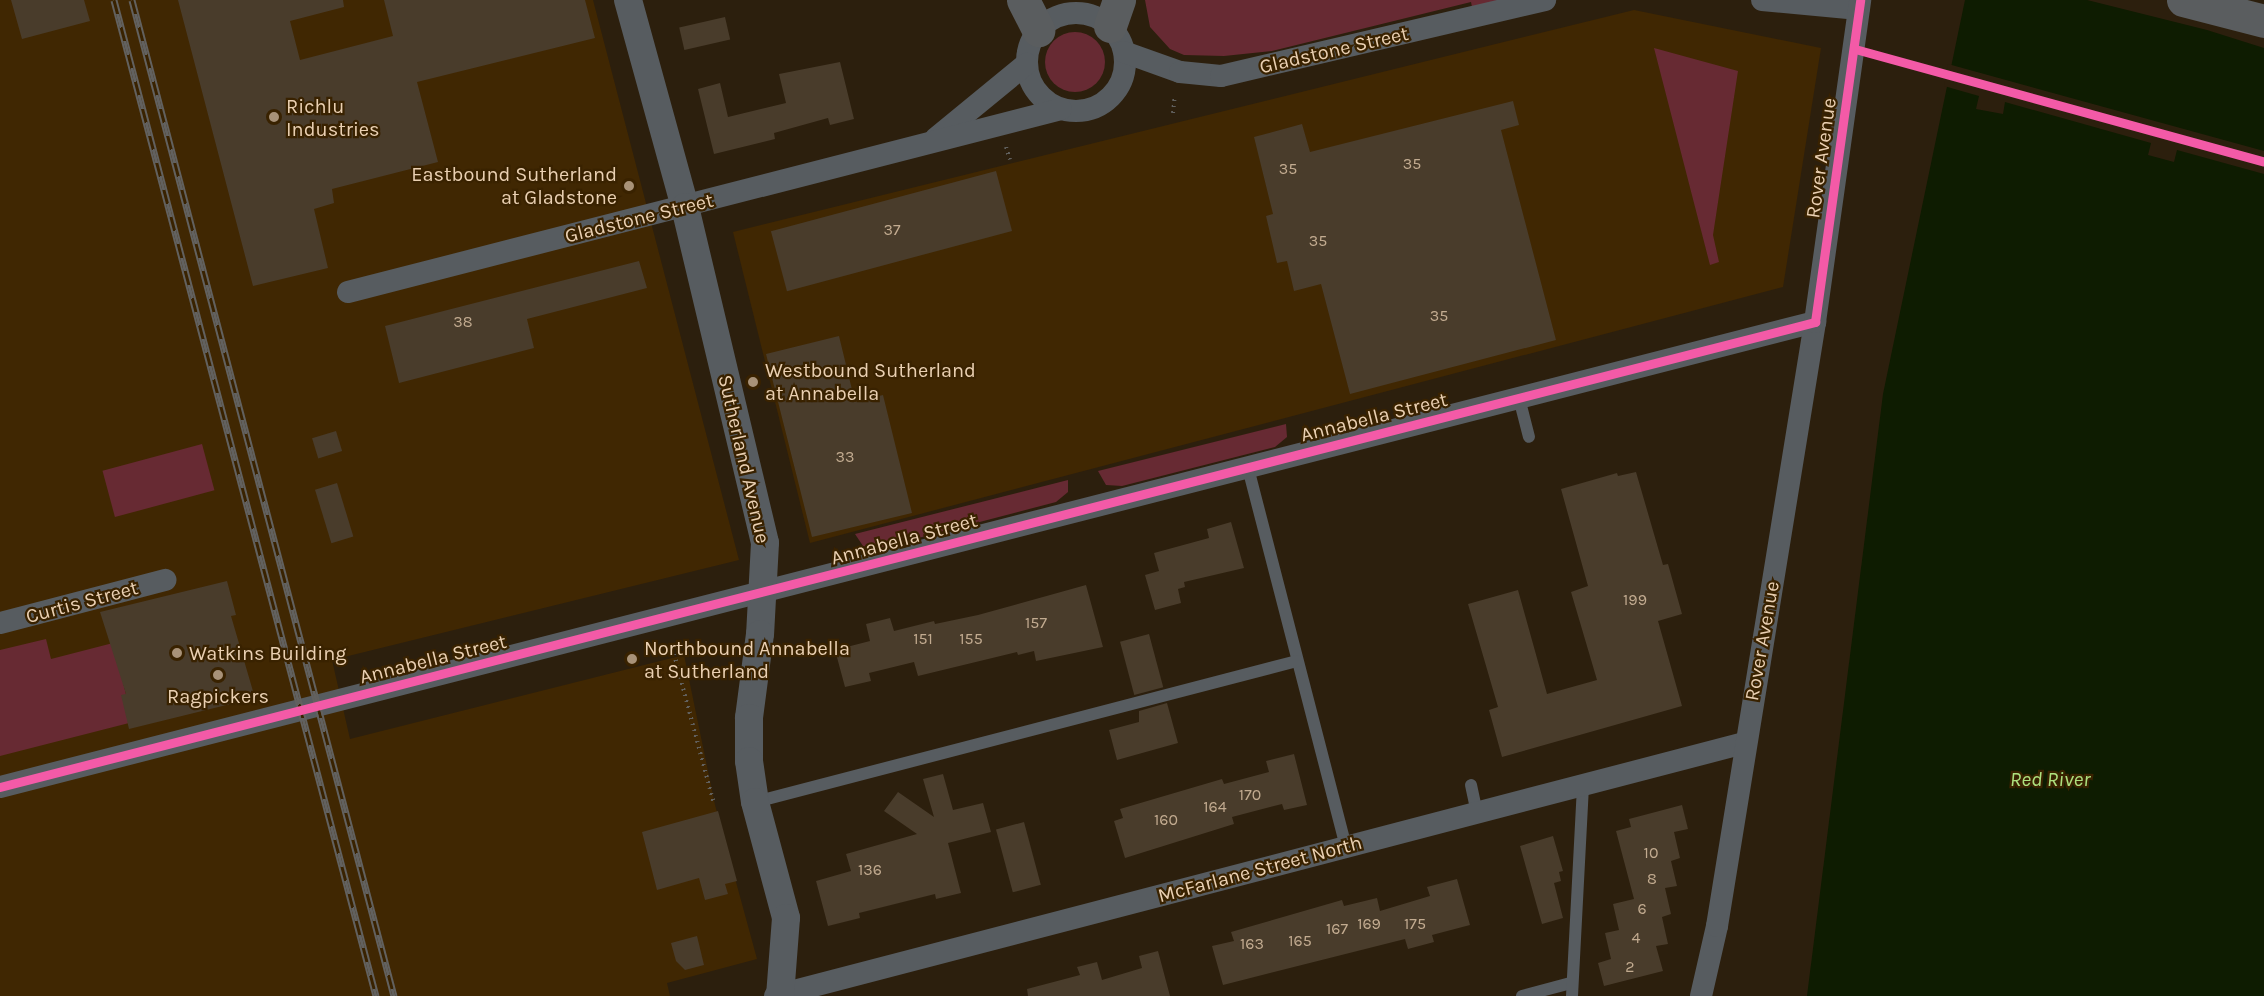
<!DOCTYPE html>
<html>
<head>
<meta charset="utf-8">
<style>
  body { margin:0 }
  #map { position:relative; width:2264px; height:996px; overflow:hidden; background:#2c1f0d; font-family:Karla,sans-serif }
  div>[style] { position:absolute }
  .built>* { inset:0; background:#402702 }
  .green>* { inset:0; background:#672a33; transform-origin:0 0 }
  .round { border-radius:50% }
  .water>* { inset:0; background:#0e1c01 }
  .pier>* { inset:0; background:#2c1f0d }
  .building>* { inset:0; background:#493c2b; transform-origin:0 0 }
  .path>* { height:4px; margin-top:-2px; transform-origin:0; background:repeating-linear-gradient(90deg,#61605e 0 1.5px,transparent 0 6px) }
  .service>* { height:12px; margin:-6px; padding:0 6px; transform-origin:6px; border-radius:6px; background:#575c60 }
  .minor>* { height:22px; margin:-11px; padding:0 11px; transform-origin:11px; border-radius:11px; background:#575c60 }
  .minor>.ring { margin:-11px; padding:0; box-sizing:content-box; background:none; border:22px solid #575c60; border-radius:50% }
  .tertiary>* { height:28px; margin:-14px; padding:0 14px; transform-origin:14px; border-radius:14px; background:#575c60 }
  .secondary>* { height:33px; margin:-16.5px; padding:0 16.5px; transform-origin:16.5px; border-radius:16.5px; background:#5a5d5f }
  .rail>* { height:7px; margin-top:-3.5px; transform-origin:0; background:repeating-linear-gradient(90deg,#392200 0 14px,#62615f 0 28px); box-sizing:border-box; border-block:2px solid #62615f }
  .cycleway>* { height:9px; margin:-4.5px; padding:0 4.5px; transform-origin:4.5px; border-radius:4.5px; background:#f35aa7 }
  .dots>* { width:16px; height:16px; translate:-50% -50%; box-sizing:border-box; border:3px solid #392200; border-radius:50% }
  span { translate:-50% -50%; white-space:nowrap; text-align:center; line-height:1.15; -webkit-text-stroke:4.5px #392200; paint-order:stroke }
  .number-label { font-size:16px; color:#c2ab90 }
  .number-label span { -webkit-text-stroke-width:0 }
  .street-label { font-size:20px; color:#ead0b2 }
  .poi-label { font-size:20px; color:#ead0b2 }
  .left { translate:0 -50%; text-align:left }
  .right { translate:-100% -50%; text-align:right }
  .water-label { font-size:21px; color:#ade07e; font-style:italic }
</style>
</head>
<body>
<div id="map">
  <div class="built">
    <div style="clip-path:polygon(0 0,593px 0,739px 560px,332px 660px,350px 739px,684px 655px,715px 805px,757px 959px,667px 983px,670px 996px,0 996px)"></div>
    <div style="clip-path:polygon(1634px 10px,1821px 48px,1783px 287px,810px 543px,733px 232px)"></div>
  </div>
  <div class="green">
    <div style="clip-path:polygon(1145px 0,1518px 0,1473px 12px,1471px 2px,1272px 51px,1224px 56px,1184px 55px,1170px 49px,1150px 27px)"></div>
    <div class="round" style="left:1045px;top:32px;width:60px;height:60px"></div>
    <div style="clip-path:polygon(1654px 48px,1738px 71px,1713px 235px,1719px 262px,1710px 265px)"></div>
    <div style="clip-path:polygon(1286px 424px,1287px 437px,1275px 447px,1122px 486px,1106px 485px,1098px 471px)"></div>
    <div style="left:202px;top:444px;width:48px;height:103px;rotate:75deg"></div>
    <div style="clip-path:polygon(1068px 480px,1068px 492px,1056px 502px,876px 549px,863px 546px,855px 534px)"></div>
    <div style="clip-path:polygon(46px 639px,51px 659px,113px 643px,133px 722px,0 756px,0 650px)"></div>
  </div>
  <div class="water">
    <div style="clip-path:polygon(1965px 0,2264px 0,2264px 996px,1807px 996px,1883px 394px)"></div>
  </div>
  <div class="pier">
    <div style="clip-path:polygon(2087px 0,2264px 0,2264px 48px,2207px 30px)"></div>
    <div style="clip-path:polygon(1948px 64px,2264px 151px,2264px 174px,2177px 150px,2174px 162px,2148px 155px,2151px 143px,2005px 102px,2003px 114px,1976px 109px,1979px 96px,1944px 86px)"></div>
  </div>
  <div class="building">
    <div style="clip-path:polygon(11px 0,84px 0,90px 21px,22px 39px)"></div>
    <div style="clip-path:polygon(178px 0,343px 0,344px 7px,290px 21px,300px 60px,393px 36px,384px 0,585px 0,595px 38px,417px 82px,438px 162px,332px 189px,334px 203px,314px 209px,328px 268px,253px 286px)"></div>
    <div style="left:725px;top:17px;width:23px;height:47px;rotate:77deg"></div>
    <div style="clip-path:polygon(840px 62px,854px 119px,830px 125px,828px 118px,774px 133px,775px 139px,714px 154px,698px 89px,720px 83px,728px 117px,786px 103px,779px 74px)"></div>
    <div style="clip-path:polygon(1513px 101px,1519px 125px,1501px 130px,1556px 340px,1350px 394px,1321px 284px,1294px 291px,1287px 261px,1277px 263px,1266px 216px,1273px 214px,1254px 137px,1302px 124px,1310px 152px)"></div>
    <div style="left:996px;top:171px;width:62px;height:233px;rotate:75deg"></div>
    <div style="clip-path:polygon(639px 261px,647px 288px,527px 319px,534px 348px,399px 383px,385px 326px)"></div>
    <div style="clip-path:polygon(839px 336px,855px 402px,883px 395px,912px 513px,812px 537px,766px 354px)"></div>
    <div style="left:336px;top:431px;width:21px;height:25px;rotate:73deg"></div>
    <div style="clip-path:polygon(1636px 472px,1663px 565px,1668px 564px,1682px 614px,1658px 621px,1682px 706px,1502px 757px,1489px 710px,1498px 707px,1468px 604px,1518px 590px,1547px 694px,1597px 680px,1571px 592px,1588px 586px,1561px 489px,1617px 473px,1618px 476px)"></div>
    <div style="left:337px;top:483px;width:56px;height:23px;rotate:73deg"></div>
    <div style="clip-path:polygon(1231px 522px,1244px 568px,1184px 582px,1185px 587px,1178px 589px,1181px 603px,1155px 610px,1145px 575px,1159px 571px,1154px 553px,1209px 538px,1207px 529px)"></div>
    <div style="clip-path:polygon(227px 581px,236px 615px,231px 616px,255px 698px,129px 729px,121px 695px,126px 694px,100px 612px)"></div>
    <div style="clip-path:polygon(1086px 585px,1103px 647px,1036px 661px,1034px 651px,1018px 655px,1017px 652px,918px 676px,914px 662px,869px 673px,871px 681px,845px 687px,835px 650px,870px 641px,866px 624px,890px 618px,894px 631px,934px 621px,935px 624px,978px 615px)"></div>
    <div style="left:1149px;top:634px;width:55px;height:30px;rotate:75deg"></div>
    <div style="clip-path:polygon(1167px 703px,1178px 743px,1117px 760px,1109px 730px,1139px 722px,1139px 711px)"></div>
    <div style="clip-path:polygon(1294px 754px,1307px 805px,1284px 810px,1282px 804px,1232px 817px,1234px 824px,1125px 858px,1114px 821px,1123px 818px,1120px 809px,1222px 779px,1224px 784px,1269px 772px,1266px 761px)"></div>
    <div style="clip-path:polygon(943px 774px,953px 810px,983px 803px,991px 832px,948px 843px,961px 893px,936px 899px,935px 894px,859px 913px,860px 918px,828px 926px,816px 881px,851px 871px,846px 854px,917px 834px,884px 811px,898px 792px,934px 817px,923px 779px)"></div>
    <div style="clip-path:polygon(1682px 805px,1688px 829px,1674px 832px,1680px 858px,1671px 861px,1677px 886px,1665px 888px,1671px 914px,1662px 917px,1668px 944px,1656px 946px,1663px 971px,1604px 986px,1598px 963px,1611px 959px,1605px 933px,1619px 930px,1613px 904px,1634px 899px,1616px 831px,1631px 827px,1629px 819px)"></div>
    <div style="clip-path:polygon(718px 811px,737px 881px,725px 884px,728px 894px,705px 900px,699px 878px,657px 890px,642px 832px)"></div>
    <div style="left:1024px;top:822px;width:65px;height:29px;rotate:75deg"></div>
    <div style="clip-path:polygon(1553px 836px,1563px 871px,1559px 872px,1561px 881px,1554px 883px,1563px 918px,1542px 924px,1520px 846px)"></div>
    <div style="clip-path:polygon(1457px 879px,1470px 925px,1432px 935px,1434px 942px,1408px 949px,1405px 939px,1223px 985px,1212px 946px,1234px 941px,1231px 932px,1342px 900px,1344px 906px,1377px 898px,1380px 911px,1430px 896px,1427px 887px)"></div>
    <div style="clip-path:polygon(697px 936px,704px 965px,685px 970px,676px 961px,671px 943px)"></div>
    <div style="clip-path:polygon(1158px 951px,1170px 996px,1028px 996px,1027px 989px,1080px 975px,1077px 967px,1097px 962px,1102px 980px,1142px 968px,1139px 956px)"></div>
  </div>
  <div class="path">
    <div style="left:1173px;top:113px;width:18px;rotate:-84deg"></div>
    <div style="left:1006px;top:147px;width:13px;rotate:72deg"></div>
    <div style="left:674px;top:654px;width:152px;rotate:75.1deg"></div>
  </div>
  <div class="service">
    <div style="left:1519px;top:398px;width:40px;rotate:75.6deg"></div>
    <div style="left:1248px;top:468px;width:391px;rotate:75.5deg"></div>
    <div style="left:1471px;top:785px;width:29px;rotate:78deg"></div>
    <div style="left:755px;top:802px;width:560px;rotate:-14.58deg"></div>
    <div style="left:1522px;top:996px;width:51px;rotate:-14.9deg"></div>
    <div style="left:1572px;top:996px;width:211px;rotate:-87deg"></div>
  </div>
  <div class="minor">
    <div style="left:1762px;top:0;width:97px;rotate:5.3deg"></div>
    <div class="ring" style="left:1027px;top:13px;width:76px;height:76px"></div>
    <div style="left:1124px;top:52px;width:59px;rotate:19.7deg"></div>
    <div style="left:1180px;top:72px;width:41px;rotate:5.6deg"></div>
    <div style="left:1221px;top:76px;width:333px;rotate:-13.2deg"></div>
    <div style="left:936px;top:138px;width:117px;rotate:-39.4deg"></div>
    <div style="left:348px;top:292px;width:736px;rotate:-14.39deg"></div>
    <div style="left:0;top:623px;width:171px;rotate:-14.6deg"></div>
    <div style="left:0;top:787px;width:1874px;rotate:-14.37deg"></div>
    <div style="left:775px;top:996px;width:1001px;rotate:-14.63deg"></div>
    <div style="left:1701px;top:996px;width:72px;rotate:-77.1deg"></div>
    <div style="left:1717px;top:926px;width:612px;rotate:-80.78deg"></div>
    <div style="left:1815px;top:322px;width:325px;rotate:-82deg"></div>
  </div>
  <div class="tertiary">
    <div style="left:628px;top:0;width:215px;rotate:74.6deg"></div>
    <div style="left:685px;top:207px;width:345px;rotate:76.6deg"></div>
    <div style="left:765px;top:543px;width:91px;rotate:93.1deg"></div>
    <div style="left:760px;top:634px;width:85px;rotate:97.5deg"></div>
    <div style="left:749px;top:718px;width:43px;rotate:90deg"></div>
    <div style="left:749px;top:761px;width:41px;rotate:81.7deg"></div>
    <div style="left:755px;top:802px;width:120px;rotate:75deg"></div>
    <div style="left:786px;top:918px;width:78px;rotate:94.4deg"></div>
  </div>
  <div class="secondary">
    <div style="left:1023px;top:0;width:34px;rotate:63deg"></div>
    <div style="left:2183px;top:0;width:84px;rotate:14.5deg"></div>
    <div style="left:1110px;top:26px;width:28px;rotate:-71deg"></div>
  </div>
  <div class="rail">
    <div style="left:114px;top:0;width:1030px;rotate:75.26deg"></div>
    <div style="left:132px;top:0;width:1030px;rotate:75.26deg"></div>
  </div>
  <div class="cycleway">
    <div style="left:1855px;top:49px;width:424px;rotate:15.4deg"></div>
    <div style="left:0;top:787px;width:1874px;rotate:-14.37deg"></div>
    <div style="left:1815px;top:322px;width:325px;rotate:-82deg"></div>
  </div>
  <div class="dots">
    <div style="left:274px;top:117px;background:#a89278"></div>
    <div style="left:629px;top:186px;background:#a89278"></div>
    <div style="left:753px;top:382px;background:#a89278"></div>
    <div style="left:177px;top:653px;background:#a89278"></div>
    <div style="left:632px;top:659px;background:#a89278"></div>
    <div style="left:218px;top:675px;background:#a89278"></div>
  </div>
  <div class="number-label">
    <span style="left:1412px;top:164px">35</span>
    <span style="left:1288px;top:169px">35</span>
    <span style="left:892px;top:230px">37</span>
    <span style="left:1318px;top:241px">35</span>
    <span style="left:1439px;top:316px">35</span>
    <span style="left:463px;top:322px">38</span>
    <span style="left:845px;top:457px">33</span>
    <span style="left:1635px;top:600px">199</span>
    <span style="left:1036px;top:623px">157</span>
    <span style="left:923px;top:639px">151</span>
    <span style="left:971px;top:639px">155</span>
    <span style="left:1250px;top:795px">170</span>
    <span style="left:1215px;top:807px">164</span>
    <span style="left:1166px;top:820px">160</span>
    <span style="left:1651px;top:853px">10</span>
    <span style="left:870px;top:870px">136</span>
    <span style="left:1652px;top:879px">8</span>
    <span style="left:1642px;top:909px">6</span>
    <span style="left:1369px;top:924px">169</span>
    <span style="left:1415px;top:924px">175</span>
    <span style="left:1337px;top:929px">167</span>
    <span style="left:1636px;top:938px">4</span>
    <span style="left:1300px;top:941px">165</span>
    <span style="left:1252px;top:944px">163</span>
    <span style="left:1630px;top:967px">2</span>
  </div>
  <div class="street-label">
    <span style="left:1334px;top:50px;rotate:-13deg">Gladstone Street</span>
    <span style="left:1821px;top:158px;rotate:-82deg">Rover Avenue</span>
    <span style="left:639px;top:218px;rotate:-14deg">Gladstone Street</span>
    <span style="left:1374px;top:417px;rotate:-14deg">Annabella Street</span>
    <span style="left:744px;top:459px;rotate:77deg">Sutherland Avenue</span>
    <span style="left:904px;top:539px;rotate:-15deg">Annabella Street</span>
    <span style="left:82px;top:602px;rotate:-15deg">Curtis Street</span>
    <span style="left:1762px;top:641px;rotate:-80deg">Rover Avenue</span>
    <span style="left:433px;top:659px;rotate:-14deg">Annabella Street</span>
    <span style="left:1260px;top:869px;rotate:-15deg">McFarlane Street North</span>
  </div>
  <div class="poi-label">
    <span class="left" style="left:286px;top:118px">Richlu<br>Industries</span>
    <span class="right" style="left:617px;top:186px">Eastbound Sutherland<br>at Gladstone</span>
    <span class="left" style="left:765px;top:382px">Westbound Sutherland<br>at Annabella</span>
    <span class="left" style="left:644px;top:660px">Northbound Annabella<br>at Sutherland</span>
    <span class="left" style="left:189px;top:653px">Watkins Building</span>
    <span style="left:218px;top:696px">Ragpickers</span>
  </div>
  <div class="water-label">
    <span style="left:2050px;top:779px">Red River</span>
  </div>
</div>
</body>
</html>
